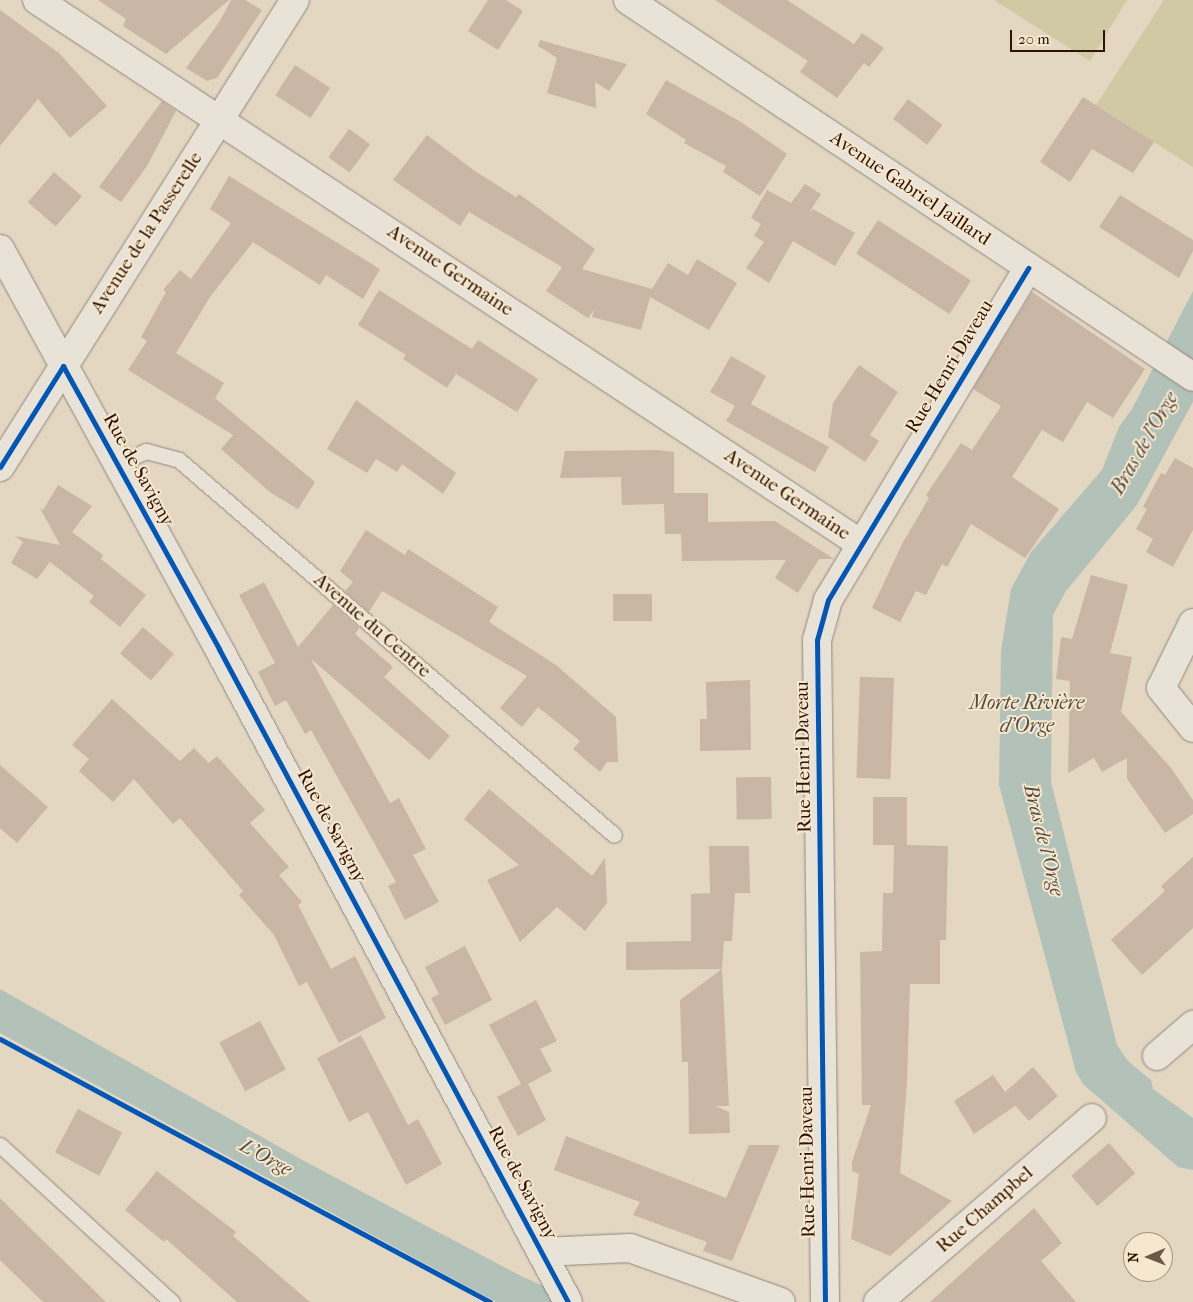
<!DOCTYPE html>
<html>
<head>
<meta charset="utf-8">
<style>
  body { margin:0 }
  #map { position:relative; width:1193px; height:1302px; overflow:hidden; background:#e3d7c2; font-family:"IM FELL French Canon",serif }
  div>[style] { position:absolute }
  .green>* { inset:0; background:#d0c9a3 }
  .water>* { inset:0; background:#b2c2b9 }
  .building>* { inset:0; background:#c9b6a5; transform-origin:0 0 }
  .roads { filter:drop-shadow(0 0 1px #92887b) drop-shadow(0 0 1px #92887b) }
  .lane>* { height:15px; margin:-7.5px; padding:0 7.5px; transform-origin:7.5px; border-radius:7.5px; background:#e8e2d7 }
  .street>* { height:28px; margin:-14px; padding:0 14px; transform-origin:14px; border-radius:14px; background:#e8e2d7 }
  .cycleway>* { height:5px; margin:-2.5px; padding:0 2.5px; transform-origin:2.5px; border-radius:2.5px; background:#0057b8 }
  span { translate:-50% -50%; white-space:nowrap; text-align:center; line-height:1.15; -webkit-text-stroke:4px #f6e8ce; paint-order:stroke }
  .street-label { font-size:19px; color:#2e1206 }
  .water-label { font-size:20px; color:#554c43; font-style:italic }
  .north { position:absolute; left:1123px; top:1232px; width:50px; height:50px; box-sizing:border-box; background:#f6e8ce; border:1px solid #a6927e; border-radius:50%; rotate:269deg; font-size:14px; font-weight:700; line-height:20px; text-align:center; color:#2e1206 }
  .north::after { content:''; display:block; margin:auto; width:18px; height:22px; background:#6d5748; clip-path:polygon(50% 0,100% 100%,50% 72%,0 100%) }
  .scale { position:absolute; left:1010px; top:30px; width:95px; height:22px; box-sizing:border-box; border:2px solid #2e1206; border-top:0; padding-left:6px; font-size:15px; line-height:18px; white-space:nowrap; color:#2e1206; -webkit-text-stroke:4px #f6e8ce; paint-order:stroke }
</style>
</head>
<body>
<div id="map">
  <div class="green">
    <div style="clip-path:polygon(994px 0,1127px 0,1090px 61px)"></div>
    <div style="clip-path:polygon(1164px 0,1193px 0,1193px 167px,1096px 105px)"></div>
  </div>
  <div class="water">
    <div style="clip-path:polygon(1193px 291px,1193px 402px,1137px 505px,1066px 591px,1053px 615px,1051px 782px,1117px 1045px,1128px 1061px,1151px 1080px,1153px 1089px,1193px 1118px,1193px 1170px,1178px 1167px,1083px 1084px,1076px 1072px,999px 785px,1001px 651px,1011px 589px,1031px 552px,1102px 470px,1119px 427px,1132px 409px)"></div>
    <div style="clip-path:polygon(0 989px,306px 1162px,521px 1276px,579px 1302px,496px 1302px,0 1033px)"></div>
  </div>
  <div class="building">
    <div style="clip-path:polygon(98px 0,229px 0,166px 54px,123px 26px,126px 19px)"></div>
    <div style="clip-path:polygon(231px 0,245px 0,262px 10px,217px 78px,207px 81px,186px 68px,220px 21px)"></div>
    <div style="clip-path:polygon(488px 0,506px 0,523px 11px,498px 50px,468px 31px)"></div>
    <div style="clip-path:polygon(715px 0,787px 0,854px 44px,862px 33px,884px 48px,869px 67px,864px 63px,837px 98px,800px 72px,808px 61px)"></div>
    <div style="clip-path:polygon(0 10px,59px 53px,107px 106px,70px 138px,38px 99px,0 146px)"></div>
    <div style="clip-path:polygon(540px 40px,561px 46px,627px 64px,609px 91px,595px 82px,596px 108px,547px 93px,557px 58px,538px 46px)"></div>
    <div style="left:295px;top:65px;width:42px;height:36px;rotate:33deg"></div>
    <div style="clip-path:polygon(666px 80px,741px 122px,787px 154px,760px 196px,723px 172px,726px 166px,684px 143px,686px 140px,646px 114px)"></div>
    <div style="clip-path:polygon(1083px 97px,1154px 142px,1133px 173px,1092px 149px,1070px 182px,1040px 162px)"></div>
    <div style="left:908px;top:99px;width:43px;height:25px;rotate:37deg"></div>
    <div style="clip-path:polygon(162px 101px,176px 111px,147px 166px,121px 202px,99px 187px)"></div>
    <div style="left:349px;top:129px;width:26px;height:35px;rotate:36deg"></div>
    <div style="clip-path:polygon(427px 135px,475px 171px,516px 197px,519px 194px,595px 249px,582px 269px,652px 289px,668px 263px,688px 275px,697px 259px,737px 283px,709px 330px,650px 297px,641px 330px,592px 317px,594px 310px,588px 318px,546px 291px,562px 267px,469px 212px,460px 226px,393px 180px)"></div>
    <div style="left:54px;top:172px;width:37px;height:40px;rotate:41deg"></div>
    <div style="clip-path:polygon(229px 176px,380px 269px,363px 299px,326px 275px,320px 285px,253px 242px,210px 297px,176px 353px,224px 383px,215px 398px,315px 482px,298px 509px,271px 493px,221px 449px,233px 435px,128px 370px,147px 341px,141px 337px,166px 292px,163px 290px,180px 270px,191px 279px,231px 223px,210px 209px)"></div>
    <div style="clip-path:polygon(805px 184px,821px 194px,809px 213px,813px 209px,855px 233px,835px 266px,793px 241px,769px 283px,746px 268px,764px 242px,754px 236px,761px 224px,751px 218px,767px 190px,791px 203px)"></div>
    <div style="clip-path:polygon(1120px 195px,1193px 240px,1193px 251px,1179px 278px,1099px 227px)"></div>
    <div style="left:878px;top:220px;width:111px;height:40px;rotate:33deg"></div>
    <div style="clip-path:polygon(379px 290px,472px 349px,478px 340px,538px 379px,517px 412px,456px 374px,447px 388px,403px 359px,406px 355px,358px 325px)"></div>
    <div style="clip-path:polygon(1032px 292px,1145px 369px,1113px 418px,1087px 402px,1063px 442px,1042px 430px,1012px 477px,1059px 509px,1025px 558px,971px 524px,947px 567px,942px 564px,926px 595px,916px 591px,900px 622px,872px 608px,902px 544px,929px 498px,926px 495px,961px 443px,972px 450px,1001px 406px,973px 389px)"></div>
    <div style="clip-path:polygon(731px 356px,766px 376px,751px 404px,829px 447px,815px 472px,726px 421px,735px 406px,710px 392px)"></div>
    <div style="clip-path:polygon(859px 365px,898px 392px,870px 435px,879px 441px,865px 462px,828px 437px,833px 403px)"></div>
    <div style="clip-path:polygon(356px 400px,456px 473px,443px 494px,402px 464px,397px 472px,376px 459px,367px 473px,327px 449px)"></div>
    <div style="clip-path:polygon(657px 450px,674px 452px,674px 493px,708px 493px,708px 522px,775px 521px,834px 559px,819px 559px,798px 593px,775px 578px,786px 560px,682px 561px,681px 534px,665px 534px,664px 504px,622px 505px,621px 477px,560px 478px,565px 451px)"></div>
    <div style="clip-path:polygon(1175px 458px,1193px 468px,1193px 530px,1173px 567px,1146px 552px,1153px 539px,1136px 529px,1147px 509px,1143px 507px,1161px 473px,1165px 475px)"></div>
    <div style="clip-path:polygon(58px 485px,92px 506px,72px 532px,103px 555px,101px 559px,146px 595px,120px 627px,89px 602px,94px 596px,50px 562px,37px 579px,11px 563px,23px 542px,15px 536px,60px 545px,40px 508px,43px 510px)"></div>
    <div style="clip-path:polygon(366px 530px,405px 555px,408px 549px,498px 607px,489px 622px,556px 665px,616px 717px,618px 762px,607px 762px,600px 772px,573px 749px,580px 741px,538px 707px,522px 727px,500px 708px,527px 676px,382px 591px,369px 612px,345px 591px,353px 582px,340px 571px)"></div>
    <div style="clip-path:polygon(1091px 575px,1128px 585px,1110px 653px,1132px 657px,1121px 712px,1171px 768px,1193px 800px,1193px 814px,1165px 833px,1127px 779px,1127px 758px,1102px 772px,1094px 758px,1068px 773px,1070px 681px,1056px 679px,1061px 637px,1072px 639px)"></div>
    <div style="clip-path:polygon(264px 582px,298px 647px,333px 605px,359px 628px,355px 634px,393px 667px,384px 677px,450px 736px,429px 760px,311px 659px,390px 803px,399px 798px,426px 849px,413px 855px,439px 902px,405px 920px,388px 886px,396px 882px,311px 730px,305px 734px,286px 700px,275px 706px,258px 672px,275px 663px,239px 595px)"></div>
    <div style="left:652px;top:594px;width:27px;height:39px;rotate:90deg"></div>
    <div style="left:143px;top:627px;width:41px;height:35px;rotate:41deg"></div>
    <div style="left:894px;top:678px;width:101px;height:34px;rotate:92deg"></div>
    <div style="clip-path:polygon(750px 680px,751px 750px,700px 751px,700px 719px,707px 719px,706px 682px)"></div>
    <div style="clip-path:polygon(112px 699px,180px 761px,194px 748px,209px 763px,217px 756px,265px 810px,250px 823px,289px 867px,279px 875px,302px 902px,298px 905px,331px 969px,355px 956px,386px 1018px,339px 1043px,307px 982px,299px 986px,274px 935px,239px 895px,243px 891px,180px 818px,173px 824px,134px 779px,113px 802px,79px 771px,89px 759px,72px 745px)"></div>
    <div style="clip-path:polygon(0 765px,48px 807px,17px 843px,0 828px)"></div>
    <div style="left:771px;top:777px;width:42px;height:35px;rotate:89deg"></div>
    <div style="clip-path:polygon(489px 789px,592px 876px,605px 858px,607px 903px,585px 931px,557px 907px,520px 942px,487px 880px,519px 865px,464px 819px)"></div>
    <div style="clip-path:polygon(873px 797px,907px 797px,907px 845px,948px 846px,946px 940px,940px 940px,940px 984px,910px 984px,907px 1082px,900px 1173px,952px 1201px,890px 1256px,851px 1239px,859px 1174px,852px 1171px,852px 1162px,871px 1105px,862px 1105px,860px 952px,882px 951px,883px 893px,893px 893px,894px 845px,873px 845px)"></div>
    <div style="clip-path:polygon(709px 846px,749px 846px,750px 893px,735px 893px,732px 941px,724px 941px,722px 969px,626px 970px,626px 942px,691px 941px,691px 894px,710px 893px)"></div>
    <div style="clip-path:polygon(1193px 857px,1193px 928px,1142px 975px,1111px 940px,1165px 891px,1161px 886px)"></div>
    <div style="clip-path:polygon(465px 946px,492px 1000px,445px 1025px,431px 998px,439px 994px,425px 967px)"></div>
    <div style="clip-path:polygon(722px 969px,729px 1106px,715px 1106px,729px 1112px,730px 1133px,689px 1134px,688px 1062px,682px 1062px,680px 1000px)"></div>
    <div style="clip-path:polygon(536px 1000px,557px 1041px,540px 1049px,552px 1071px,528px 1084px,546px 1120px,518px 1136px,497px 1097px,521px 1084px,489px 1025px)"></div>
    <div style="left:260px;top:1021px;width:55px;height:46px;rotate:62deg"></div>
    <div style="clip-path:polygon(361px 1035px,408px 1125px,418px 1119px,442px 1164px,406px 1185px,368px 1112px,349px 1122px,317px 1058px)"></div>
    <div style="clip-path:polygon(1033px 1067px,1058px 1096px,1029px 1121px,1012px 1102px,1015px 1106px,974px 1134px,954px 1101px,993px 1075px,1005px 1092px)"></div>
    <div style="left:78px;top:1109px;width:50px;height:49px;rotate:28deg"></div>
    <div style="clip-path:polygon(566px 1136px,726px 1198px,749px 1145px,780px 1145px,732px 1261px,703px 1251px,707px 1242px,633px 1215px,640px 1202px,554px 1170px)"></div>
    <div style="left:1109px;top:1143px;width:40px;height:50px;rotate:49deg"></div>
    <div style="clip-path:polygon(157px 1171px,236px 1232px,233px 1236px,310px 1302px,237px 1302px,166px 1239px,164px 1242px,125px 1210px)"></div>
    <div style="clip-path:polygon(0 1198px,23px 1221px,106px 1302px,43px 1302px,0 1260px)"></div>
    <div style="clip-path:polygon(1034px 1208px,1062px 1243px,1041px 1261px,1076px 1302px,930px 1302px)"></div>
  </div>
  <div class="roads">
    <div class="lane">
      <div style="left:118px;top:464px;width:31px;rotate:-25deg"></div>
      <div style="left:146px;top:451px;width:34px;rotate:15deg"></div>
      <div style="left:179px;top:460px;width:574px;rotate:40.76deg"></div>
      <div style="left:0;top:1145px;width:233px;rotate:42.4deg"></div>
    </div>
    <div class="street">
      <div style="left:37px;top:0;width:987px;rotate:33.43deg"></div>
      <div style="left:628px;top:0;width:679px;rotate:33.71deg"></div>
      <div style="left:0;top:249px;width:456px;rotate:61.3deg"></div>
      <div style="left:219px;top:649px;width:740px;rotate:61.88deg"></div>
      <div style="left:0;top:467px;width:552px;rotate:-57.72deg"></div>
      <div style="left:1193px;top:623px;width:72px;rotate:116.2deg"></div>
      <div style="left:1161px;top:688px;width:51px;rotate:51.3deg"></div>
      <div style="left:1157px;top:1056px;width:48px;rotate:-40.7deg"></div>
      <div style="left:542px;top:1252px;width:88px;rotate:-2.6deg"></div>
      <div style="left:630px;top:1248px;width:160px;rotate:19.7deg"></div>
      <div style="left:825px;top:1302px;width:662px;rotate:-90.69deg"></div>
      <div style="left:817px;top:640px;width:41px;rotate:-74.6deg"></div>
      <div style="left:828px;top:600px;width:388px;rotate:-58.9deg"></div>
      <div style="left:878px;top:1302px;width:282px;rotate:-40.7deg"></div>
    </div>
  </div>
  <div class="cycleway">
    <div style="left:0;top:467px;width:119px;rotate:-58deg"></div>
    <div style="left:63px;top:366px;width:323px;rotate:61.1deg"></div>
    <div style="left:219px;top:649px;width:740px;rotate:61.88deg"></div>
    <div style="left:0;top:1039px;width:556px;rotate:28.22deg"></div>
    <div style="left:825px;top:1302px;width:662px;rotate:-90.69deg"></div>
    <div style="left:817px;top:640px;width:41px;rotate:-74.6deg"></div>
    <div style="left:828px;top:600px;width:388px;rotate:-58.9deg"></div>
  </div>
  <div class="street-label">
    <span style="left:910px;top:189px;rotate:34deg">Avenue Gabriel Jaillard</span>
    <span style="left:147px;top:233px;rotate:-57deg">Avenue de la Passerelle</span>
    <span style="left:450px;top:271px;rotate:34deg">Avenue Germaine</span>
    <span style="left:950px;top:367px;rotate:-59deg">Rue Henri Daveau</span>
    <span style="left:138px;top:470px;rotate:61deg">Rue de Savigny</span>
    <span style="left:787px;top:495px;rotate:34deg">Avenue Germaine</span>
    <span style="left:372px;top:626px;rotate:41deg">Avenue du Centre</span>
    <span style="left:804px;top:757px;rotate:-91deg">Rue Henri Daveau</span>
    <span style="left:331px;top:826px;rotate:62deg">Rue de Savigny</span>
    <span style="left:808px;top:1162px;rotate:-91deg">Rue Henri Daveau</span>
    <span style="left:522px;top:1183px;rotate:62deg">Rue de Savigny</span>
    <span style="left:985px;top:1210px;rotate:-41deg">Rue Champbel</span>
  </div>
  <div class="water-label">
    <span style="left:1144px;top:443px;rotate:-60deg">Bras de l'Orge</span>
    <span style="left:1027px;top:714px">Morte Rivière<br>d'Orge</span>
    <span style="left:1044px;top:840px;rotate:76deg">Bras de l'Orge</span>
    <span style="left:266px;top:1157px;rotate:29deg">L'Orge</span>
  </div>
  <div class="north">N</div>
  <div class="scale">20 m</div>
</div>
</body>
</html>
